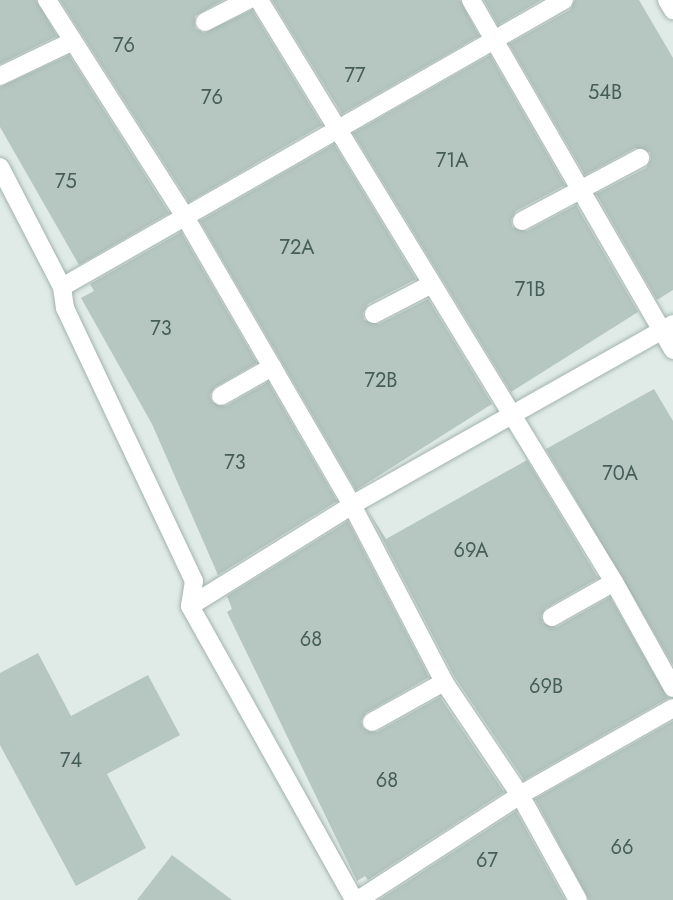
<!DOCTYPE html>
<html>
<head>
<meta charset="utf-8">
<style>
  body { margin:0 }
  #map { position:relative; width:673px; height:900px; overflow:hidden; background:#e0ebe7; font-family:Jost,sans-serif }
  div>[style] { position:absolute }
  .building>* { inset:0; background:#b6c6c0 }
  .roads { filter:drop-shadow(0 0 2px #a3b3ae) drop-shadow(0 0 2px #a3b3ae) }
  .street>* { height:18px; margin:-9px; padding:0 9px; transform-origin:9px; border-radius:9px; background:#fff }
  span { translate:-50% -50%; white-space:nowrap; text-align:center; line-height:1.15; -webkit-text-stroke:4.5px #f1f8f4; paint-order:stroke }
  .number-label { font-size:20px; color:#465e58 }
  .number-label span { -webkit-text-stroke-width:0 }
</style>
</head>
<body>
<div id="map">
  <div class="building">
    <div style="clip-path:polygon(0 0,36px 0,57px 36px,0 64px)"></div>
    <div style="clip-path:polygon(60px 0,223px 0,195px 16px,195px 28px,204px 33px,252px 10px,322px 125px,189px 202px)"></div>
    <div style="clip-path:polygon(272px 0,460px 0,479px 36px,342px 114px)"></div>
    <div style="clip-path:polygon(484px 0,541px 0,498px 25px)"></div>
    <div style="clip-path:polygon(575px 0,639px 0,673px 58px,673px 290px,657px 300px,596px 194px,646px 168px,651px 159px,650px 152px,635px 148px,585px 175px,509px 44px,570px 10px)"></div>
    <div style="clip-path:polygon(69px 55px,169px 213px,79px 265px,0 127px,0 87px)"></div>
    <div style="clip-path:polygon(490px 55px,565px 185px,516px 211px,511px 220px,512px 227px,527px 231px,576px 205px,638px 312px,511px 392px,353px 133px)"></div>
    <div style="clip-path:polygon(334px 144px,416px 279px,368px 304px,363px 313px,364px 320px,379px 324px,428px 299px,492px 404px,356px 490px,200px 221px)"></div>
    <div style="clip-path:polygon(181px 232px,257px 363px,215px 387px,210px 395px,212px 402px,226px 406px,268px 382px,337px 501px,218px 575px,152px 424px,81px 298px,94px 291px,90px 284px)"></div>
    <div style="clip-path:polygon(654px 389px,673px 421px,673px 665px,546px 449px)"></div>
    <div style="clip-path:polygon(527px 460px,598px 578px,546px 608px,541px 616px,543px 623px,557px 627px,610px 597px,668px 698px,524px 780px,454px 676px,367px 509px,386px 539px)"></div>
    <div style="clip-path:polygon(348px 521px,429px 677px,366px 713px,361px 721px,363px 728px,377px 732px,440px 697px,504px 792px,368px 880px,365px 876px,357px 881px,227px 612px,232px 609px,227px 596px)"></div>
    <div style="clip-path:polygon(38px 653px,71px 716px,148px 675px,180px 735px,107px 774px,146px 848px,76px 886px,0 745px,0 673px)"></div>
    <div style="clip-path:polygon(673px 721px,673px 900px,589px 900px,535px 799px)"></div>
    <div style="clip-path:polygon(516px 811px,565px 900px,379px 900px)"></div>
    <div style="clip-path:polygon(172px 855px,232px 900px,137px 900px)"></div>
  </div>
  <div class="roads">
    <div class="street">
      <div style="left:47px;top:0;width:255px;rotate:57.5deg"></div>
      <div style="left:184px;top:215px;width:335px;rotate:59.9deg"></div>
      <div style="left:352px;top:505px;width:199px;rotate:62.5deg"></div>
      <div style="left:444px;top:682px;width:136px;rotate:56.1deg"></div>
      <div style="left:520px;top:795px;width:120px;rotate:61.1deg"></div>
      <div style="left:259px;top:0;width:682px;rotate:58.62deg"></div>
      <div style="left:614px;top:582px;width:121px;rotate:60.9deg"></div>
      <div style="left:471px;top:0;width:404px;rotate:60deg"></div>
      <div style="left:667px;top:0;width:12px;rotate:59deg"></div>
      <div style="left:205px;top:22px;width:48px;rotate:-27.1deg"></div>
      <div style="left:0;top:76px;width:79px;rotate:-25.6deg"></div>
      <div style="left:0;top:167px;width:135px;rotate:62.7deg"></div>
      <div style="left:62px;top:287px;width:21px;rotate:82deg"></div>
      <div style="left:65px;top:308px;width:302px;rotate:64.7deg"></div>
      <div style="left:194px;top:581px;width:25px;rotate:99deg"></div>
      <div style="left:190px;top:606px;width:337px;rotate:60.8deg"></div>
      <div style="left:522px;top:221px;width:134px;rotate:-28.1deg"></div>
      <div style="left:62px;top:287px;width:578px;rotate:-29.76deg"></div>
      <div style="left:374px;top:314px;width:63px;rotate:-27.4deg"></div>
      <div style="left:221px;top:396px;width:59px;rotate:-29.6deg"></div>
      <div style="left:190px;top:606px;width:191px;rotate:-31.9deg"></div>
      <div style="left:352px;top:505px;width:369px;rotate:-29.4deg"></div>
      <div style="left:552px;top:617px;width:71px;rotate:-29.4deg"></div>
      <div style="left:372px;top:722px;width:82px;rotate:-29.1deg"></div>
      <div style="left:358px;top:900px;width:193px;rotate:-32.9deg"></div>
      <div style="left:520px;top:795px;width:176px;rotate:-29.6deg"></div>
    </div>
  </div>
  <div class="number-label">
    <span style="left:124px;top:45px">76</span>
    <span style="left:355px;top:75px">77</span>
    <span style="left:605px;top:92px">54B</span>
    <span style="left:212px;top:97px">76</span>
    <span style="left:452px;top:160px">71A</span>
    <span style="left:66px;top:181px">75</span>
    <span style="left:297px;top:247px">72A</span>
    <span style="left:530px;top:289px">71B</span>
    <span style="left:161px;top:328px">73</span>
    <span style="left:381px;top:380px">72B</span>
    <span style="left:235px;top:462px">73</span>
    <span style="left:620px;top:473px">70A</span>
    <span style="left:471px;top:550px">69A</span>
    <span style="left:311px;top:639px">68</span>
    <span style="left:546px;top:686px">69B</span>
    <span style="left:71px;top:760px">74</span>
    <span style="left:387px;top:780px">68</span>
    <span style="left:622px;top:847px">66</span>
    <span style="left:487px;top:860px">67</span>
  </div>
</div>
</body>
</html>
